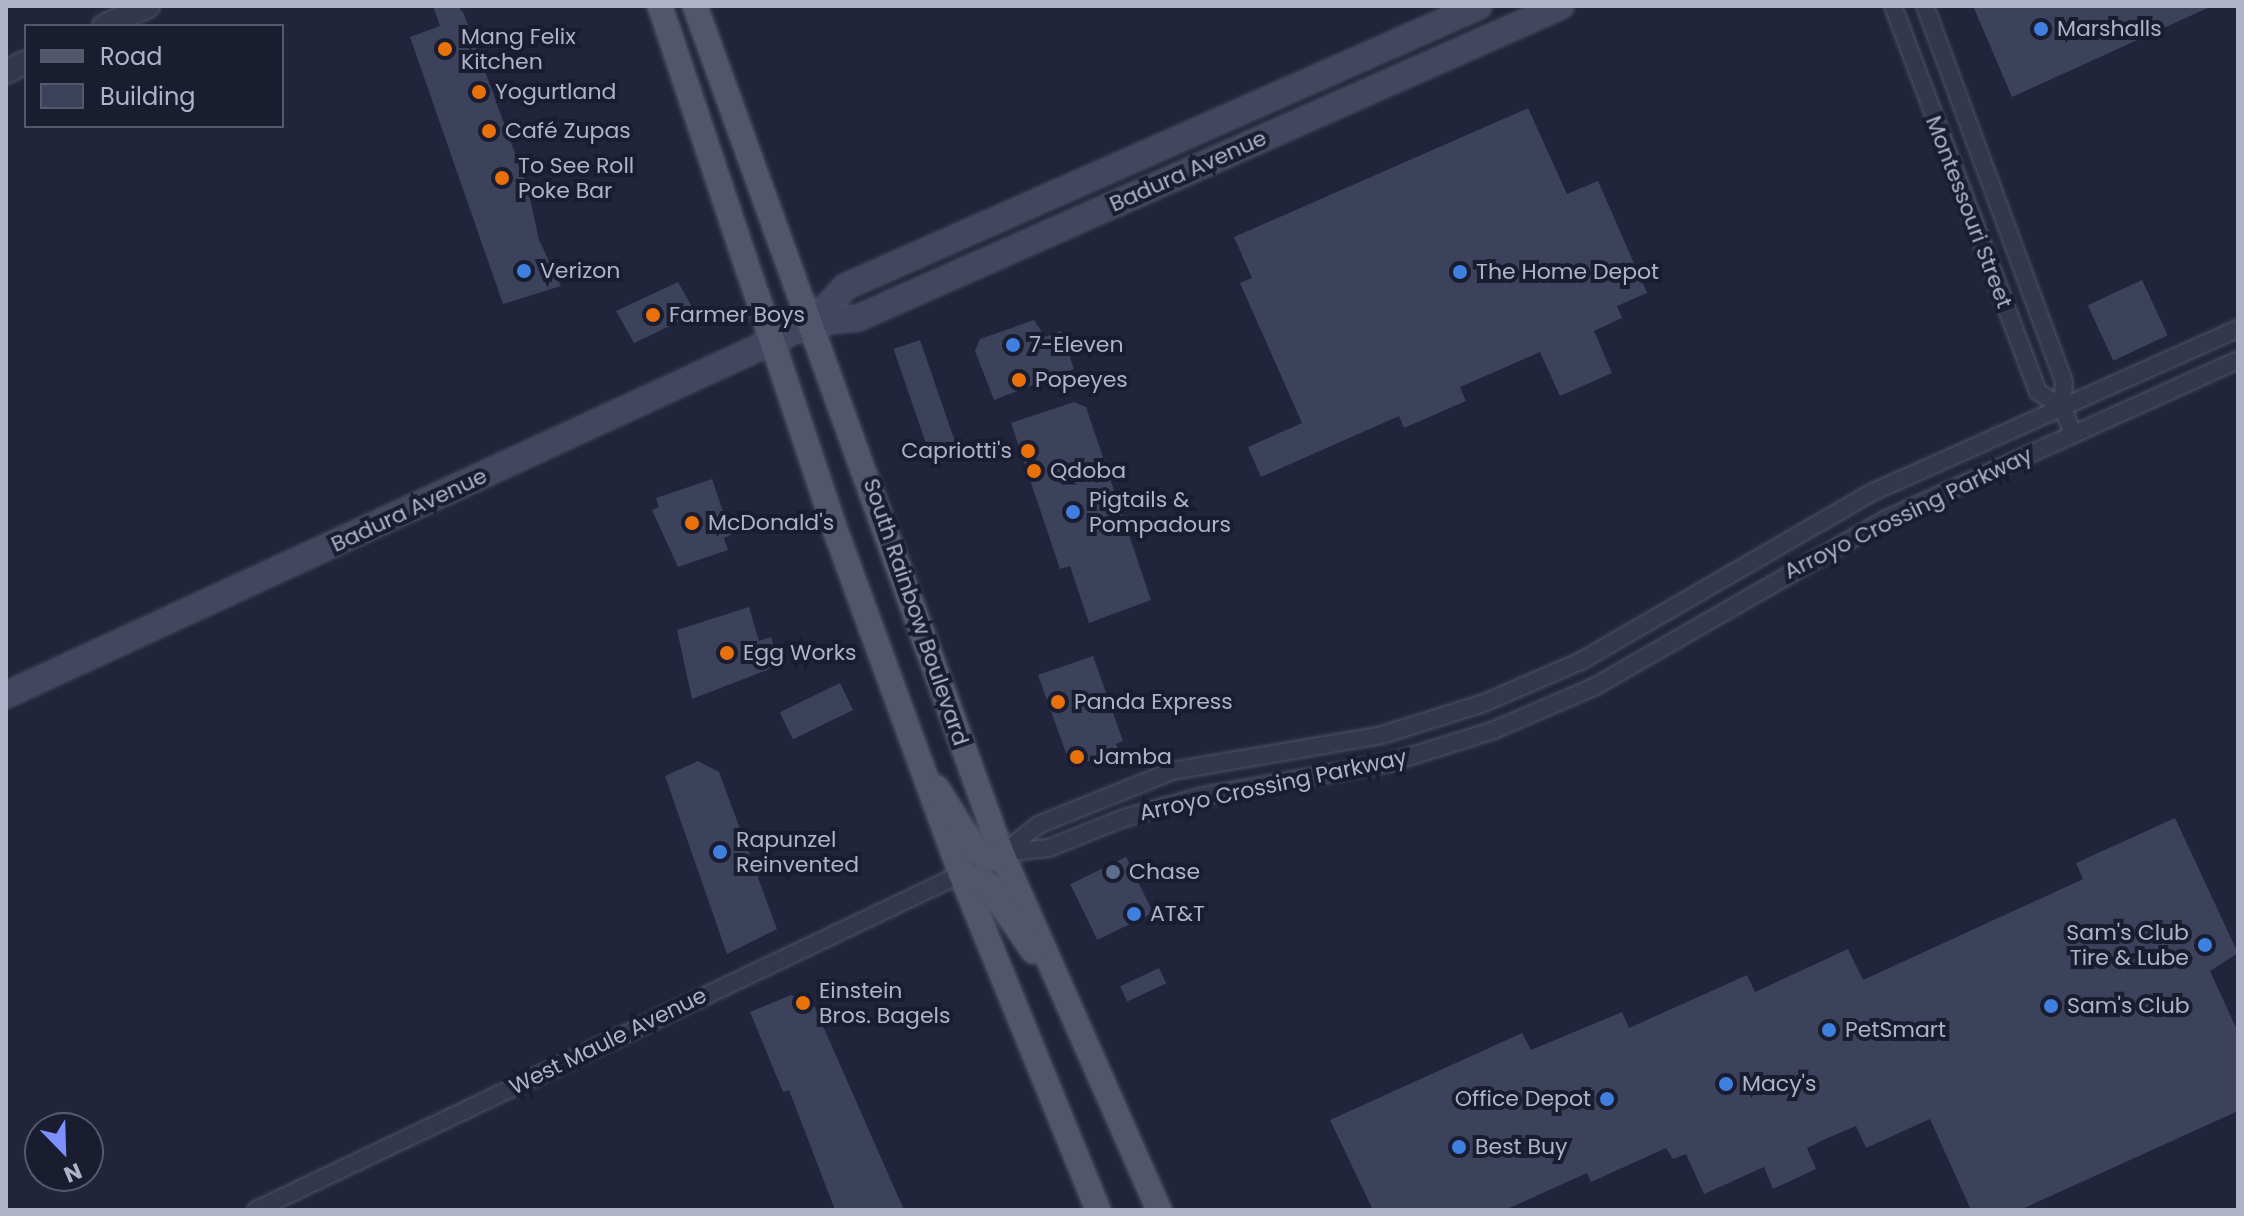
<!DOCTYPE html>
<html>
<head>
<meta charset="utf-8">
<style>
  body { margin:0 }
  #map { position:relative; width:2244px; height:1216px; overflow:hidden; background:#20253c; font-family:Poppins,sans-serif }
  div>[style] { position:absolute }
  .building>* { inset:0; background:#3c415c; transform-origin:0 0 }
  .roads { filter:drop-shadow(0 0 2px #4f5266) drop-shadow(0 0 2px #4f5266) }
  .minor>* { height:16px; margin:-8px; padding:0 8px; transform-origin:8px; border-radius:8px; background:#34384c }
  .tertiary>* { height:22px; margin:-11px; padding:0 11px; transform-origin:11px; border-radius:11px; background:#34384c }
  .secondary>* { height:24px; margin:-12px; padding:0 12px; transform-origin:12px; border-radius:12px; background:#42465f }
  .primary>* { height:24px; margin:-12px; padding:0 12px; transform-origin:12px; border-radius:12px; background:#52566c }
  .dots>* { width:22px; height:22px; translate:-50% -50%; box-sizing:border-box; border:4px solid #1a1d30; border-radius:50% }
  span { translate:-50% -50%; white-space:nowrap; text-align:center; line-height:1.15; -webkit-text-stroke:8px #1a1d30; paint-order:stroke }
  .poi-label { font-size:22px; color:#afb2c8 }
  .left { translate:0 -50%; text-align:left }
  .right { translate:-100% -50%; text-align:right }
  .street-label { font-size:22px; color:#afb2c8 }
  .frame { position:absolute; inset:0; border:8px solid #afb2c8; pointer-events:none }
  .legend { position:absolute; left:24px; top:24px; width:260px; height:104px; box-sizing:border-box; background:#1a1d30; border:2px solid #56596d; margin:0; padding:10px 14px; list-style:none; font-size:24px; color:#afb2c8 }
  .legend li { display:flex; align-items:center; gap:16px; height:40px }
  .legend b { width:40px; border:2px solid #56596d }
  .north { position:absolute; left:24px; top:1112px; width:80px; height:80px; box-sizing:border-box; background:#1a1d30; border:2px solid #56596d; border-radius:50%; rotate:157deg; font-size:22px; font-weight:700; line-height:32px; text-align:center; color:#afb2c8 }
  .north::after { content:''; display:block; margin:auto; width:28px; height:36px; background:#7e8ffe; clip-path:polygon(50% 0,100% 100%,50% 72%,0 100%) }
</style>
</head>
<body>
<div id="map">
  <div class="building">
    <div style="clip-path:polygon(433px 6px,458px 6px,464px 14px,528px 189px,539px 240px,561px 286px,503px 304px,410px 37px,440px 26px)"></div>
    <div style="clip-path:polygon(1973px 6px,2212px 6px,2012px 97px)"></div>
    <div style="clip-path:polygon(1528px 108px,1567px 194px,1598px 181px,1647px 293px,1617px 306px,1622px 318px,1594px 331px,1612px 373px,1560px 396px,1540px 352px,1460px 387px,1466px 401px,1404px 428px,1399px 416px,1261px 477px,1248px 447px,1302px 423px,1240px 283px,1252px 278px,1234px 237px)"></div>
    <div style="left:2142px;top:280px;width:61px;height:60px;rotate:65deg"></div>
    <div style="clip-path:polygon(678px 282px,691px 305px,687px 318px,634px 343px,616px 311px)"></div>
    <div style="clip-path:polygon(1034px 320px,1045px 337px,1061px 331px,1074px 369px,994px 400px,975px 351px,980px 339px)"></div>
    <div style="left:920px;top:340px;width:123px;height:28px;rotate:71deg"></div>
    <div style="clip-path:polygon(1074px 402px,1086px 407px,1151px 600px,1089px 623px,1070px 566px,1060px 569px,1011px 423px)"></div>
    <div style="clip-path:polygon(712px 479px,731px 535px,724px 538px,728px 550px,678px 567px,652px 510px,659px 507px,656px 498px)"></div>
    <div style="clip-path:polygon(749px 607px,759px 641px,771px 637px,780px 665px,692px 699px,677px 630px)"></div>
    <div style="clip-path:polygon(1093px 656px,1123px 741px,1116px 744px,1119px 751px,1071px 767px,1038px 675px)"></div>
    <div style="left:840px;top:683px;width:30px;height:67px;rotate:64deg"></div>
    <div style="clip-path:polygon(698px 761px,719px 772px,777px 929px,727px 954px,665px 776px)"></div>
    <div style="clip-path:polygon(2175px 818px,2238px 953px,2210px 971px,2238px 1032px,2238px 1111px,2020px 1210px,1971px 1210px,1930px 1119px,1866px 1148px,1856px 1126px,1823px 1140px,1807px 1148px,1816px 1169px,1773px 1189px,1764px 1167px,1704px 1194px,1686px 1154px,1673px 1159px,1666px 1148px,1591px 1182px,1587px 1173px,1505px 1210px,1373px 1210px,1330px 1120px,1522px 1033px,1531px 1050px,1622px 1012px,1629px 1028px,1747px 975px,1755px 992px,1848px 949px,1863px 980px,2083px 879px,2076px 863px)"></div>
    <div style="left:1126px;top:857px;width:62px;height:62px;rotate:64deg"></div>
    <div style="left:1159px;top:968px;width:17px;height:43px;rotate:65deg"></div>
    <div style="clip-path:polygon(791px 995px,812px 1001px,904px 1210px,835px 1210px,789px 1090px,783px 1092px,750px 1012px)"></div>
  </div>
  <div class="roads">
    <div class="minor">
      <div style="left:1893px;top:6px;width:412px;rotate:69.4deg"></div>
      <div style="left:2038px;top:392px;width:28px;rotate:32deg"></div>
      <div style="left:1925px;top:6px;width:400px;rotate:69.7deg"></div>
      <div style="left:2064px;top:381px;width:26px;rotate:94deg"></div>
      <div style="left:2062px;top:407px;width:28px;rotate:67deg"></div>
      <div style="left:1003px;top:853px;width:46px;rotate:-6.2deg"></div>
      <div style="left:1049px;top:848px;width:81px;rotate:-21.8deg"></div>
      <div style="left:1124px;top:818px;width:82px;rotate:-15.6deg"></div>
      <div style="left:1203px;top:796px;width:189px;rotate:-10.1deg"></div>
      <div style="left:1389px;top:763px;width:110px;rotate:-17.4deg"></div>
      <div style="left:1494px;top:730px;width:109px;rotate:-23.3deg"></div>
      <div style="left:1594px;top:687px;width:337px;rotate:-29.9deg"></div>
      <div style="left:1886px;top:519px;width:386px;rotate:-24.3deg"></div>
      <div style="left:1002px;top:854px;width:46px;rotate:-38.9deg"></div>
      <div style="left:1038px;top:825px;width:144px;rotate:-21.9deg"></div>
      <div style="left:1172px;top:771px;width:213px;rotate:-9.7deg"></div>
      <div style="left:1382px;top:735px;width:107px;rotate:-17.4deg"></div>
      <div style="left:1484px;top:703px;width:106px;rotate:-23.4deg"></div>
      <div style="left:1581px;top:661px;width:337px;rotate:-30.1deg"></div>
      <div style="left:1873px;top:492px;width:400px;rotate:-24.1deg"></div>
      <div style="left:256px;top:1210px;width:781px;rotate:-25.48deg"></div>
    </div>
    <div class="tertiary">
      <div style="left:104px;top:26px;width:48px;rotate:-24.4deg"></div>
      <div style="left:6px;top:72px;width:22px;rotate:-27deg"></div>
    </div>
    <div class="secondary">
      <div style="left:812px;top:323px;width:49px;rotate:-47.5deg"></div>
      <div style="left:845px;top:287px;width:693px;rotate:-23.9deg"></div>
      <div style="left:6px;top:695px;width:888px;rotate:-24.78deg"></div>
      <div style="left:812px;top:323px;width:46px;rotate:-6.2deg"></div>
      <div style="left:858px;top:318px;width:769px;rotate:-23.93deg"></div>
    </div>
    <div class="primary">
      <div style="left:660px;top:6px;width:558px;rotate:71.5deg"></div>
      <div style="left:837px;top:535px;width:361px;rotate:69.9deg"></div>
      <div style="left:961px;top:874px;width:363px;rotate:67.8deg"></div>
      <div style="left:695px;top:6px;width:902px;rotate:70.1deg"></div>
      <div style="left:1002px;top:854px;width:389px;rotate:66.2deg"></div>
      <div style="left:937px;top:788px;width:74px;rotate:58.2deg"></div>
      <div style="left:976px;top:851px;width:15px;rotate:32deg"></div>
      <div style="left:989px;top:859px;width:14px;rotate:-21deg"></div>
      <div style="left:961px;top:874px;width:29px;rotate:22deg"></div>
      <div style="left:988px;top:885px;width:80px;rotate:55.7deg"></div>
    </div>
  </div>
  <div class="dots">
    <div style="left:2041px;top:29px;background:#3f7fe0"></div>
    <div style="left:445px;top:49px;background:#e8710a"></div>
    <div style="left:479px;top:92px;background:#e8710a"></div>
    <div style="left:489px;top:131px;background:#e8710a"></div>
    <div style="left:502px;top:178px;background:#e8710a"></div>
    <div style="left:524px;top:271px;background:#3f7fe0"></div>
    <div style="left:1460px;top:272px;background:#3f7fe0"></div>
    <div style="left:653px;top:315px;background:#e8710a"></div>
    <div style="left:1013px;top:345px;background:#3f7fe0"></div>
    <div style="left:1019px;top:380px;background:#e8710a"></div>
    <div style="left:1028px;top:451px;background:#e8710a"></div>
    <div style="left:1034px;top:471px;background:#e8710a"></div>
    <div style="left:1073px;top:512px;background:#3f7fe0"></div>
    <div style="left:692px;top:523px;background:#e8710a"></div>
    <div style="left:727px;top:653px;background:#e8710a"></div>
    <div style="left:1058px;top:702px;background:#e8710a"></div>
    <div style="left:1077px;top:757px;background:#e8710a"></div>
    <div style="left:720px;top:852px;background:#3f7fe0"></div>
    <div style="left:1113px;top:872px;background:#5c6f8a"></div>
    <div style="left:1134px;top:914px;background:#3f7fe0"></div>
    <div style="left:2205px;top:945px;background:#3f7fe0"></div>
    <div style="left:803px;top:1003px;background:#e8710a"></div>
    <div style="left:2051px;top:1006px;background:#3f7fe0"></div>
    <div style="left:1829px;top:1030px;background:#3f7fe0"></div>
    <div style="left:1726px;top:1084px;background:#3f7fe0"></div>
    <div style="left:1607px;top:1099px;background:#3f7fe0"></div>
    <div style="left:1459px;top:1147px;background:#3f7fe0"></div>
  </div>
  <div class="poi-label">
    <span class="left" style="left:2057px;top:29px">Marshalls</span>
    <span class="left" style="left:461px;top:49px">Mang Felix<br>Kitchen</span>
    <span class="left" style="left:495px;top:92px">Yogurtland</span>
    <span class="left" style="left:505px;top:131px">Café Zupas</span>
    <span class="left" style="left:518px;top:178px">To See Roll<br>Poke Bar</span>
    <span class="left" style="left:540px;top:271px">Verizon</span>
    <span class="left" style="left:1476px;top:272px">The Home Depot</span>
    <span class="left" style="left:669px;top:315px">Farmer Boys</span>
    <span class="left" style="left:1029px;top:345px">7-Eleven</span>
    <span class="left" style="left:1035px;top:380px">Popeyes</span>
    <span class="right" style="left:1012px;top:451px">Capriotti's</span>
    <span class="left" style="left:1050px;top:471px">Qdoba</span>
    <span class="left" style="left:1089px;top:512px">Pigtails &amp;<br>Pompadours</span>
    <span class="left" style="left:708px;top:523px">McDonald's</span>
    <span class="left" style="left:743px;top:653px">Egg Works</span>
    <span class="left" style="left:1074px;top:702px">Panda Express</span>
    <span class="left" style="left:1093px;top:757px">Jamba</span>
    <span class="left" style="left:736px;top:852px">Rapunzel<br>Reinvented</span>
    <span class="left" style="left:1129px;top:872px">Chase</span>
    <span class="left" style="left:1150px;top:914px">AT&amp;T</span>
    <span class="right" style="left:2189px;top:945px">Sam's Club<br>Tire &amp; Lube</span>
    <span class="left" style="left:819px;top:1003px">Einstein<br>Bros. Bagels</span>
    <span class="left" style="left:2067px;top:1006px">Sam's Club</span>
    <span class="left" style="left:1845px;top:1030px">PetSmart</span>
    <span class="left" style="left:1742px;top:1084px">Macy's</span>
    <span class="right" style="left:1591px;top:1099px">Office Depot</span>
    <span class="left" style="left:1475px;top:1147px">Best Buy</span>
  </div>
  <div class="street-label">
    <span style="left:1188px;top:171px;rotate:-24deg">Badura Avenue</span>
    <span style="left:1969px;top:212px;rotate:69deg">Montessouri Street</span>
    <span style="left:409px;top:510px;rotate:-25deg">Badura Avenue</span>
    <span style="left:1908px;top:513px;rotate:-26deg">Arroyo Crossing Parkway</span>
    <span style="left:916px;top:612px;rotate:71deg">South Rainbow Boulevard</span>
    <span style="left:1273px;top:785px;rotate:-12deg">Arroyo Crossing Parkway</span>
    <span style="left:608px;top:1041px;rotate:-26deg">West Maule Avenue</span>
  </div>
  <div class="frame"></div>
  <ul class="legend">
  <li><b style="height:10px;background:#52566c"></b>Road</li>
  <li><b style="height:22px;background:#3c415c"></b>Building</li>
  </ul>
  <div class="north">N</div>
</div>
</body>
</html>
